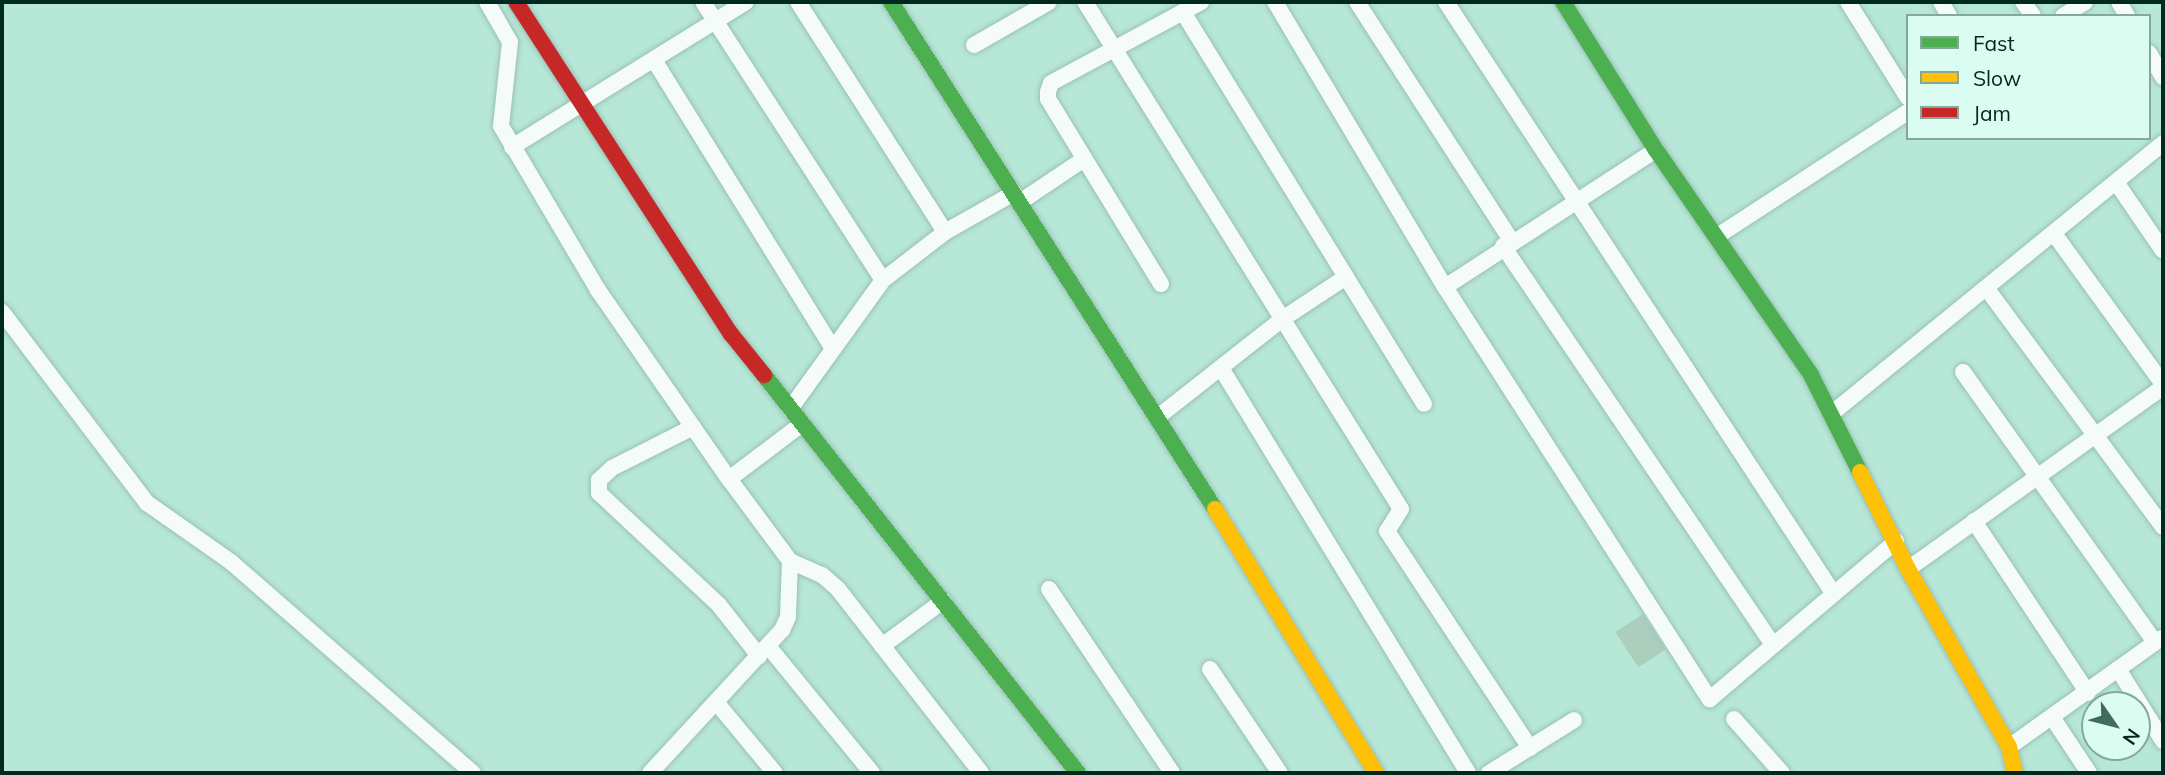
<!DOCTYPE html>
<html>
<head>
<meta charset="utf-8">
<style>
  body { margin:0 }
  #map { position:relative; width:2165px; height:775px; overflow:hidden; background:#b6e7d7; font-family:Mulish,sans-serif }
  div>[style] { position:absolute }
  .building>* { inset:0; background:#abcebd; transform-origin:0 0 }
  .roads { filter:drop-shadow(0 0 2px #9ac0b4) drop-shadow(0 0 2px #9ac0b4) }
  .street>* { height:16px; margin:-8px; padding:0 8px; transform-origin:8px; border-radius:8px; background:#f4fbf9 }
  .fast>* { height:16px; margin:-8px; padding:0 8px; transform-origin:8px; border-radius:8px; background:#4caf50 }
  .slow>* { height:16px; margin:-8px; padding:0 8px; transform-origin:8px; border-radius:8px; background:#ffc107 }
  .jam>* { height:16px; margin:-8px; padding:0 8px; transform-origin:8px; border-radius:8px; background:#c62828 }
  span { translate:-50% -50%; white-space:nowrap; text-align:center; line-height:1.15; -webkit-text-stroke:5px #dbfcf0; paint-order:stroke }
  .frame { position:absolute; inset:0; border:4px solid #01291f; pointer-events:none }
  .legend { position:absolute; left:1906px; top:14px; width:245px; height:126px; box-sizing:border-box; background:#dbfcf0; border:2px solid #84a89c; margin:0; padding:9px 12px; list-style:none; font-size:21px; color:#01291f }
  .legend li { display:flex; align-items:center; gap:14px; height:35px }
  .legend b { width:35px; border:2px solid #84a89c }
  .north { position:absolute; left:2081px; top:691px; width:70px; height:70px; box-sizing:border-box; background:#dbfcf0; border:2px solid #84a89c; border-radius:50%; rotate:125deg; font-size:19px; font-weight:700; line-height:28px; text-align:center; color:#01291f }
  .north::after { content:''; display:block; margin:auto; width:24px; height:32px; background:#406c5f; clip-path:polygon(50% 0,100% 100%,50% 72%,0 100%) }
</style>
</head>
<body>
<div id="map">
  <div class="building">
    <div style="left:1643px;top:614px;width:42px;height:33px;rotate:57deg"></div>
  </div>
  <div class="roads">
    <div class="street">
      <div style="left:487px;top:2px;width:46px;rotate:60.1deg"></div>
      <div style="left:510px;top:42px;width:84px;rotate:96.1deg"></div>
      <div style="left:501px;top:126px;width:191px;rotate:59.4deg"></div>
      <div style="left:598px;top:290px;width:230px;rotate:55.3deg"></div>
      <div style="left:703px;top:2px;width:331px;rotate:57.1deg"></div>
      <div style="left:798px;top:2px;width:273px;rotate:57.4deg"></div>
      <div style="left:1085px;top:2px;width:597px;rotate:58.07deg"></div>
      <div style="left:1401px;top:509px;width:26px;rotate:122deg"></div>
      <div style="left:1387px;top:531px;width:260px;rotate:56.6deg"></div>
      <div style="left:1275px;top:2px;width:332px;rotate:59.2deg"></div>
      <div style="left:1445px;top:287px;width:252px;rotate:-33deg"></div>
      <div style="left:1357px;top:2px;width:283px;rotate:57.1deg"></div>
      <div style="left:1446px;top:2px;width:706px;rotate:56.78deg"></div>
      <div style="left:1848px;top:2px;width:113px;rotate:58deg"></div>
      <div style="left:1941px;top:2px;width:16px;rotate:60deg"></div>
      <div style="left:2023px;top:2px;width:17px;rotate:54deg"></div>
      <div style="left:2119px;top:2px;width:16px;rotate:60deg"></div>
      <div style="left:1183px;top:12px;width:21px;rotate:-29deg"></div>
      <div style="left:2063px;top:16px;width:26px;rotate:-32deg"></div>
      <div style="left:974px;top:45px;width:86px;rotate:-29.8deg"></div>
      <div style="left:2149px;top:53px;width:28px;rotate:60deg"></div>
      <div style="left:654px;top:60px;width:340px;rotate:58.2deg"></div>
      <div style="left:512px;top:147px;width:275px;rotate:-31.8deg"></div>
      <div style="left:2116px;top:182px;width:83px;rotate:55.7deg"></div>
      <div style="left:1020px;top:202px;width:77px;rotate:-33.9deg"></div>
      <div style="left:1719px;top:235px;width:225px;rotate:-33.1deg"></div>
      <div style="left:2055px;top:235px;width:184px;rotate:54.1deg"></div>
      <div style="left:1503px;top:246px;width:482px;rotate:55.9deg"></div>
      <div style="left:1161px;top:284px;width:217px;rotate:-121.4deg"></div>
      <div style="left:1048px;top:99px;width:7px;rotate:-90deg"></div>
      <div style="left:1048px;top:92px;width:9px;rotate:-72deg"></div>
      <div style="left:1051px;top:83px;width:150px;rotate:-28.3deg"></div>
      <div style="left:1183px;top:12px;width:460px;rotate:58.4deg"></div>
      <div style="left:1445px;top:287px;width:490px;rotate:57.3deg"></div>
      <div style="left:1710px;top:699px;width:244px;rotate:-40.3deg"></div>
      <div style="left:1987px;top:289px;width:296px;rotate:53.5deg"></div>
      <div style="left:2px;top:312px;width:240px;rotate:52.8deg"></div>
      <div style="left:147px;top:503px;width:103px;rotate:35.1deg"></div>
      <div style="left:231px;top:562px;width:321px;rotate:41.1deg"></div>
      <div style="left:1221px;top:368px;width:474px;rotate:58.6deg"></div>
      <div style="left:1963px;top:372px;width:331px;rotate:54.6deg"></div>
      <div style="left:790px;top:409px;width:159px;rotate:-54.2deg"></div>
      <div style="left:883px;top:280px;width:78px;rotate:-37.7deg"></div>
      <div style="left:945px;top:232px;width:79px;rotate:-29.5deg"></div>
      <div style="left:1831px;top:414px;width:429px;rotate:-39.2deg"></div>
      <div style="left:1159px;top:416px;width:155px;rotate:-38.2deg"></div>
      <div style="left:1281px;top:320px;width:78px;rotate:-33.5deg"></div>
      <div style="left:693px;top:427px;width:91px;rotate:153.2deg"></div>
      <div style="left:612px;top:468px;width:18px;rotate:137deg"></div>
      <div style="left:599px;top:480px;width:13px;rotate:90deg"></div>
      <div style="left:599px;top:493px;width:164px;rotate:43deg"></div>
      <div style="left:719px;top:605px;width:65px;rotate:51.9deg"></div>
      <div style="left:1974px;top:521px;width:206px;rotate:56.5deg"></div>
      <div style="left:790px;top:561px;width:35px;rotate:24deg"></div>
      <div style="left:822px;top:575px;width:21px;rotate:41deg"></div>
      <div style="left:838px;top:589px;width:233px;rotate:52.1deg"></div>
      <div style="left:1908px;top:569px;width:313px;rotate:-35.5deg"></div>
      <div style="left:1049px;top:589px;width:221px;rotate:56.2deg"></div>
      <div style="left:768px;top:646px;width:164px;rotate:50.7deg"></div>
      <div style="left:882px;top:646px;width:76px;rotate:-36.4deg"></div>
      <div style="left:1210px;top:669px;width:125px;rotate:56.1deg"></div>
      <div style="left:2118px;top:669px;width:85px;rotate:58deg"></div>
      <div style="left:716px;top:702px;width:92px;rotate:50.3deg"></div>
      <div style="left:2052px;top:717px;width:67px;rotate:56.5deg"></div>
      <div style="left:1734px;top:719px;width:72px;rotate:48.4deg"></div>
      <div style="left:2009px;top:747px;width:187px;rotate:-35.6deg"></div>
      <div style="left:650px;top:773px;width:195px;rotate:-47.3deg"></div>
      <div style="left:782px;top:630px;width:14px;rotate:-65deg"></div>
      <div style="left:788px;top:617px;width:56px;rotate:-88deg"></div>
      <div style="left:790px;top:561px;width:102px;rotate:-126.6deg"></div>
      <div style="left:729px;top:479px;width:91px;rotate:-37deg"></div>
      <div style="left:1489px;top:773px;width:100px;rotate:-31.9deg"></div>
    </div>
    <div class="fast">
      <div style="left:891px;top:2px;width:602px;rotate:57.42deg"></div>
      <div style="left:1563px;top:2px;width:175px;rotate:57.9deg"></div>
      <div style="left:1656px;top:150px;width:273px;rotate:55.4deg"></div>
      <div style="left:1811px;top:375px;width:109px;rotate:63.2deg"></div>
      <div style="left:764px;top:375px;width:507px;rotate:51.73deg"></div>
    </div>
    <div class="slow">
      <div style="left:1860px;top:472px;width:108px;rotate:63.7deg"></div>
      <div style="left:1908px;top:569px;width:205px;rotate:60.4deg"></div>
      <div style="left:2009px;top:747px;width:27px;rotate:77deg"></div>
      <div style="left:1215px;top:509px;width:309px;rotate:58.6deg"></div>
    </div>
    <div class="jam">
      <div style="left:516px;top:2px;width:396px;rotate:57.1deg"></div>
      <div style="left:731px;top:334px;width:53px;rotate:51.2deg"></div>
    </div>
  </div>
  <div class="frame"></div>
  <ul class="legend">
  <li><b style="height:9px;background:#4caf50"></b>Fast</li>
  <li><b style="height:9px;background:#ffc107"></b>Slow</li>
  <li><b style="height:9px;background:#c62828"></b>Jam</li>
  </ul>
  <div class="north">N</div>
</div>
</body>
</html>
